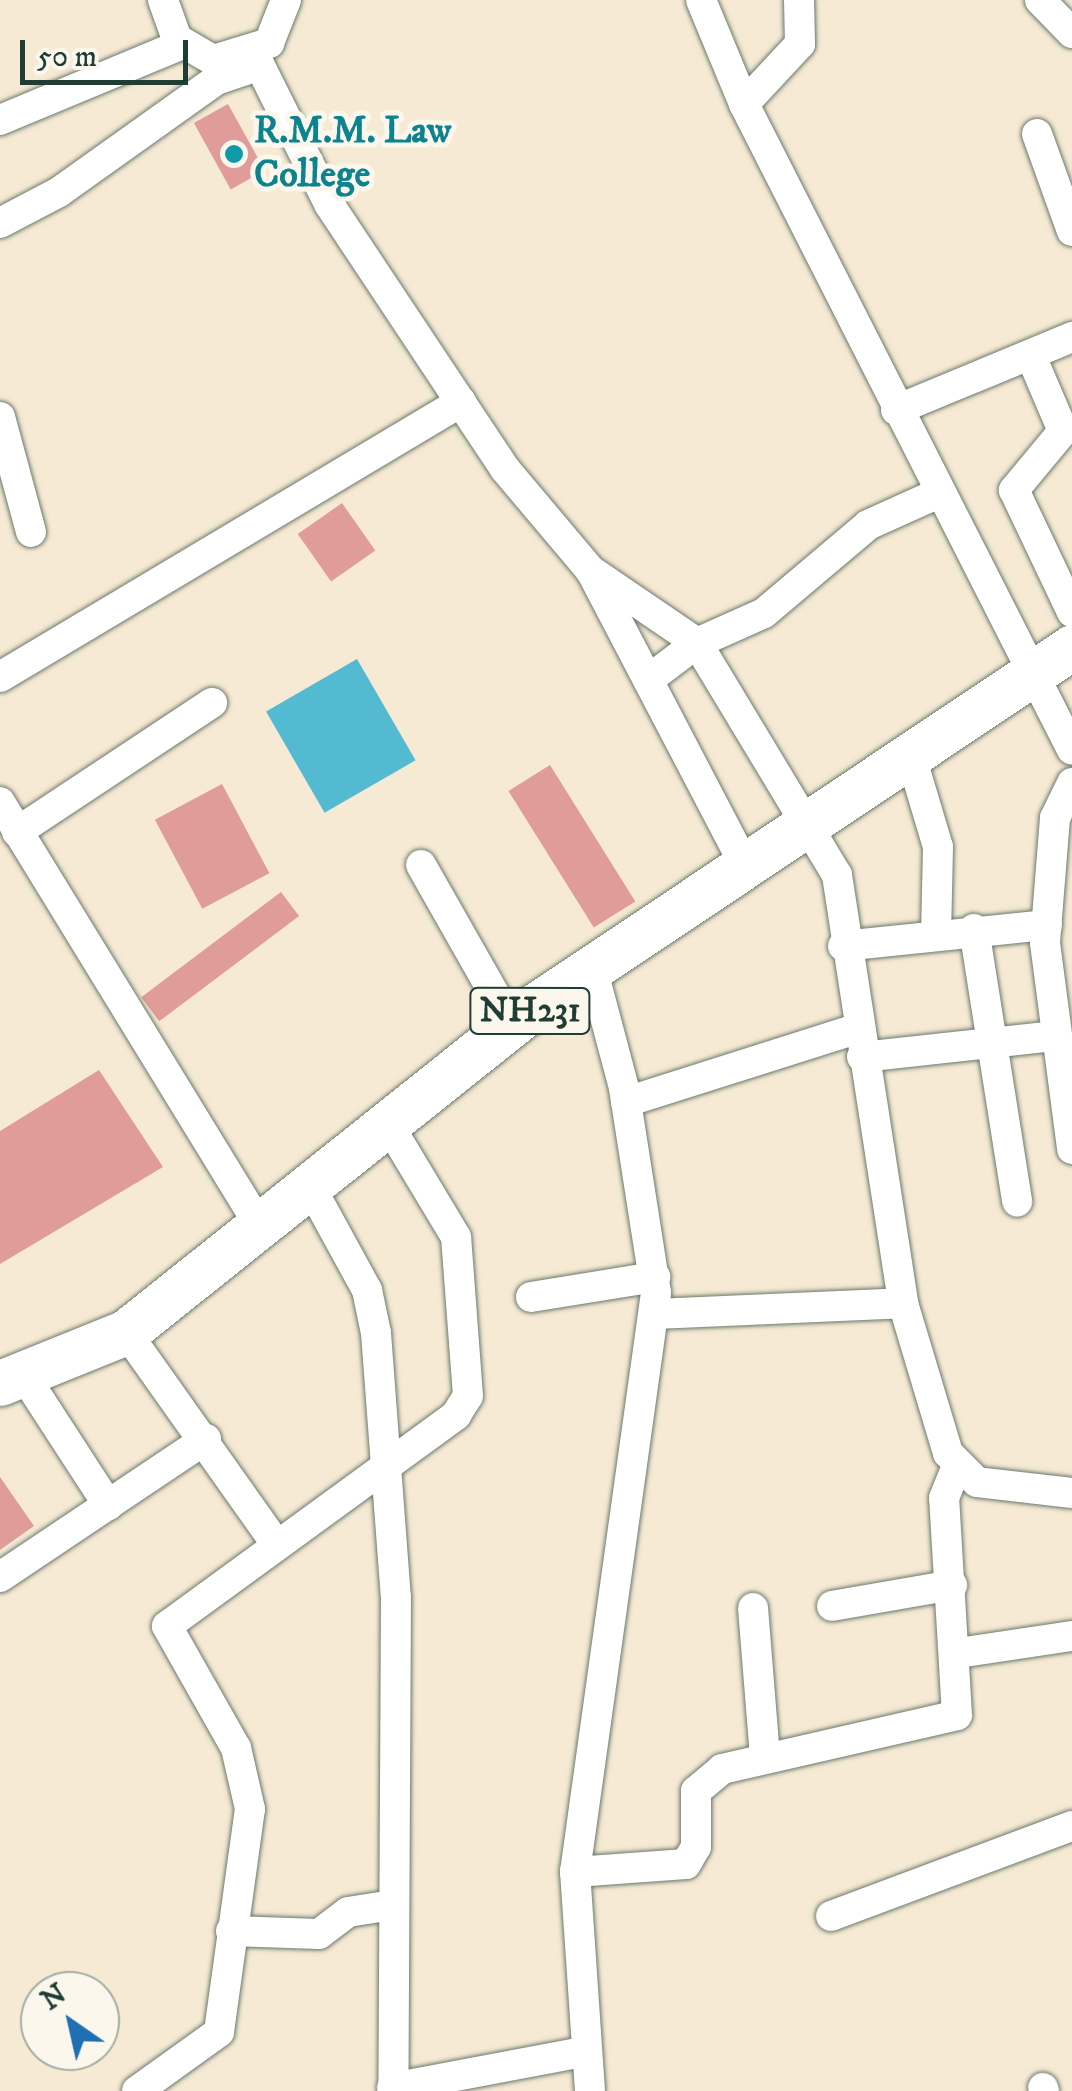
<!DOCTYPE html>
<html>
<head>
<meta charset="utf-8">
<style>
  body { margin:0 }
  #map { position:relative; width:1072px; height:2091px; overflow:hidden; background:#f6ead4; font-family:"IM FELL DW Pica",serif }
  div>[style] { position:absolute }
  .water>* { inset:0; background:#54bad2; transform-origin:0 0 }
  .building>* { inset:0; background:#e09c99; transform-origin:0 0 }
  .roads { filter:drop-shadow(0 0 2px #6a7a6c) drop-shadow(0 0 2px #6a7a6c) }
  .minor>* { height:30px; margin:-15px; padding:0 15px; transform-origin:15px; border-radius:15px; background:#fff }
  .highway>* { height:45px; margin:-22.5px; padding:0 22.5px; transform-origin:22.5px; border-radius:22.5px; background:#fff }
  .dots>* { width:28px; height:28px; translate:-50% -50%; box-sizing:border-box; border:5px solid #fbf7ec; border-radius:50% }
  span { translate:-50% -50%; white-space:nowrap; text-align:center; line-height:1.15; -webkit-text-stroke:10px #fbf7ec; paint-order:stroke }
  .shield-label span { padding:2px 8px; background:#fbf7ec; border:2px solid; border-radius:8px; -webkit-text-stroke-width:0 }
  .shield-label { font-size:35px; color:#1f3d34; font-weight:700 }
  .culture-label { font-size:38px; color:#0d838f; font-weight:700 }
  .left { translate:0 -50%; text-align:left }
  .north { position:absolute; left:20px; top:1971px; width:100px; height:100px; box-sizing:border-box; background:#fbf7ec; border:2px solid #a3ada2; border-radius:50%; rotate:326deg; font-size:28px; font-weight:700; line-height:40px; text-align:center; color:#1f3d34 }
  .north::after { content:''; display:block; margin:auto; width:35px; height:45px; background:#1f6fb2; clip-path:polygon(50% 0,100% 100%,50% 72%,0 100%) }
  .scale { position:absolute; left:20px; top:40px; width:168px; height:45px; box-sizing:border-box; border:5px solid #1f3d34; border-top:0; padding-left:12px; font-size:30px; line-height:35px; white-space:nowrap; color:#1f3d34; -webkit-text-stroke:8px #fbf7ec; paint-order:stroke }
</style>
</head>
<body>
<div id="map">
  <div class="water">
    <div style="left:357px;top:659px;width:117px;height:105px;rotate:60deg"></div>
  </div>
  <div class="building">
    <div style="left:228px;top:104px;width:76px;height:39px;rotate:61deg"></div>
    <div style="left:342px;top:503px;width:58px;height:54px;rotate:55deg"></div>
    <div style="left:550px;top:765px;width:161px;height:49px;rotate:58deg"></div>
    <div style="left:222px;top:784px;width:101px;height:76px;rotate:62deg"></div>
    <div style="left:281px;top:892px;width:30px;height:175px;rotate:53deg"></div>
    <div style="clip-path:polygon(99px 1070px,163px 1167px,0 1264px,0 1131px)"></div>
    <div style="clip-path:polygon(0 1477px,34px 1526px,0 1550px)"></div>
  </div>
  <div class="roads">
    <div class="minor">
      <div style="left:163px;top:0;width:41px;rotate:70.3deg"></div>
      <div style="left:177px;top:39px;width:42px;rotate:30.3deg"></div>
      <div style="left:213px;top:60px;width:59px;rotate:-16.9deg"></div>
      <div style="left:269px;top:43px;width:46px;rotate:-68.4deg"></div>
      <div style="left:701px;top:0;width:113px;rotate:67.5deg"></div>
      <div style="left:744px;top:104px;width:724px;rotate:63.08deg"></div>
      <div style="left:1040px;top:0;width:46px;rotate:45.9deg"></div>
      <div style="left:254px;top:54px;width:168px;rotate:63.4deg"></div>
      <div style="left:329px;top:204px;width:318px;rotate:56.4deg"></div>
      <div style="left:505px;top:469px;width:132px;rotate:49.9deg"></div>
      <div style="left:590px;top:570px;width:130px;rotate:34.3deg"></div>
      <div style="left:697px;top:643px;width:271px;rotate:58.9deg"></div>
      <div style="left:837px;top:875px;width:433px;rotate:81.2deg"></div>
      <div style="left:903px;top:1303px;width:157px;rotate:73.3deg"></div>
      <div style="left:948px;top:1453px;width:41px;rotate:45deg"></div>
      <div style="left:977px;top:1482px;width:96px;rotate:6.6deg"></div>
      <div style="left:744px;top:104px;width:82px;rotate:-47deg"></div>
      <div style="left:800px;top:44px;width:44px;rotate:-91.3deg"></div>
      <div style="left:0;top:120px;width:198px;rotate:-22.6deg"></div>
      <div style="left:1037px;top:134px;width:103px;rotate:70.2deg"></div>
      <div style="left:0;top:223px;width:67px;rotate:-27.7deg"></div>
      <div style="left:59px;top:192px;width:193px;rotate:-35.5deg"></div>
      <div style="left:216px;top:80px;width:46px;rotate:-18.8deg"></div>
      <div style="left:1031px;top:356px;width:82px;rotate:66.9deg"></div>
      <div style="left:1063px;top:431px;width:77px;rotate:129.7deg"></div>
      <div style="left:1014px;top:490px;width:135px;rotate:64.6deg"></div>
      <div style="left:896px;top:410px;width:191px;rotate:-22.5deg"></div>
      <div style="left:0;top:417px;width:119px;rotate:74.9deg"></div>
      <div style="left:591px;top:571px;width:332px;rotate:62.4deg"></div>
      <div style="left:0;top:677px;width:537px;rotate:-30.82deg"></div>
      <div style="left:648px;top:680px;width:61px;rotate:-37.1deg"></div>
      <div style="left:697px;top:643px;width:73px;rotate:-24.1deg"></div>
      <div style="left:764px;top:613px;width:136px;rotate:-40.2deg"></div>
      <div style="left:868px;top:525px;width:78px;rotate:-24.3deg"></div>
      <div style="left:910px;top:753px;width:98px;rotate:73.4deg"></div>
      <div style="left:938px;top:847px;width:86px;rotate:91.3deg"></div>
      <div style="left:1072px;top:783px;width:39px;rotate:116deg"></div>
      <div style="left:1055px;top:818px;width:125px;rotate:94.6deg"></div>
      <div style="left:1045px;top:943px;width:208px;rotate:82.5deg"></div>
      <div style="left:0;top:802px;width:497px;rotate:58.5deg"></div>
      <div style="left:17px;top:832px;width:234px;rotate:-33.5deg"></div>
      <div style="left:421px;top:865px;width:184px;rotate:60.4deg"></div>
      <div style="left:974px;top:929px;width:276px;rotate:81deg"></div>
      <div style="left:843px;top:946px;width:205px;rotate:-5.9deg"></div>
      <div style="left:862px;top:1057px;width:195px;rotate:-6.2deg"></div>
      <div style="left:626px;top:1102px;width:241px;rotate:-17.6deg"></div>
      <div style="left:310px;top:1186px;width:119px;rotate:61.3deg"></div>
      <div style="left:367px;top:1290px;width:44px;rotate:78.2deg"></div>
      <div style="left:376px;top:1333px;width:265px;rotate:85.7deg"></div>
      <div style="left:396px;top:1597px;width:494px;rotate:90.3deg"></div>
      <div style="left:531px;top:1297px;width:126px;rotate:-9.2deg"></div>
      <div style="left:655px;top:1314px;width:248px;rotate:-2.5deg"></div>
      <div style="left:126px;top:1332px;width:256px;rotate:54.7deg"></div>
      <div style="left:25px;top:1377px;width:153px;rotate:57deg"></div>
      <div style="left:0;top:1577px;width:248px;rotate:-33.8deg"></div>
      <div style="left:832px;top:1606px;width:122px;rotate:-9.9deg"></div>
      <div style="left:753px;top:1608px;width:148px;rotate:85.4deg"></div>
      <div style="left:958px;top:1653px;width:115px;rotate:-8.5deg"></div>
      <div style="left:575px;top:1872px;width:111px;rotate:-4.1deg"></div>
      <div style="left:686px;top:1864px;width:20px;rotate:-60deg"></div>
      <div style="left:696px;top:1847px;width:56px;rotate:-90deg"></div>
      <div style="left:696px;top:1791px;width:34px;rotate:-40deg"></div>
      <div style="left:722px;top:1769px;width:241px;rotate:-12.9deg"></div>
      <div style="left:957px;top:1715px;width:217px;rotate:-93.4deg"></div>
      <div style="left:944px;top:1498px;width:31px;rotate:-68deg"></div>
      <div style="left:831px;top:1916px;width:257px;rotate:-20.5deg"></div>
      <div style="left:231px;top:1931px;width:88px;rotate:2deg"></div>
      <div style="left:319px;top:1934px;width:36px;rotate:-37deg"></div>
      <div style="left:348px;top:1912px;width:45px;rotate:-9deg"></div>
      <div style="left:392px;top:2088px;width:194px;rotate:-10.7deg"></div>
      <div style="left:1043px;top:2088px;width:3px;rotate:72deg"></div>
      <div style="left:137px;top:2091px;width:101px;rotate:-35.7deg"></div>
      <div style="left:219px;top:2032px;width:225px;rotate:-82.1deg"></div>
      <div style="left:250px;top:1809px;width:63px;rotate:-102.9deg"></div>
      <div style="left:236px;top:1748px;width:140px;rotate:-119.5deg"></div>
      <div style="left:167px;top:1626px;width:358px;rotate:-36.1deg"></div>
      <div style="left:456px;top:1415px;width:22px;rotate:-58deg"></div>
      <div style="left:468px;top:1396px;width:159px;rotate:-94.3deg"></div>
      <div style="left:456px;top:1237px;width:132px;rotate:-121deg"></div>
      <div style="left:590px;top:2091px;width:220px;rotate:-93.9deg"></div>
      <div style="left:575px;top:1872px;width:585px;rotate:-82.04deg"></div>
      <div style="left:656px;top:1293px;width:207px;rotate:-98.9deg"></div>
      <div style="left:624px;top:1088px;width:124px;rotate:-104.9deg"></div>
    </div>
    <div class="highway">
      <div style="left:0;top:1383px;width:136px;rotate:-22deg"></div>
      <div style="left:126px;top:1332px;width:523px;rotate:-38.56deg"></div>
      <div style="left:535px;top:1006px;width:646px;rotate:-33.76deg"></div>
    </div>
  </div>
  <div class="dots">
    <div style="left:234px;top:154px;background:#0f9aa8"></div>
  </div>
  <div class="shield-label">
    <span style="left:530px;top:1011px">NH231</span>
  </div>
  <div class="culture-label">
    <span class="left" style="left:254px;top:154px">R.M.M. Law<br>College</span>
  </div>
  <div class="north">N</div>
  <div class="scale">50 m</div>
</div>
</body>
</html>
